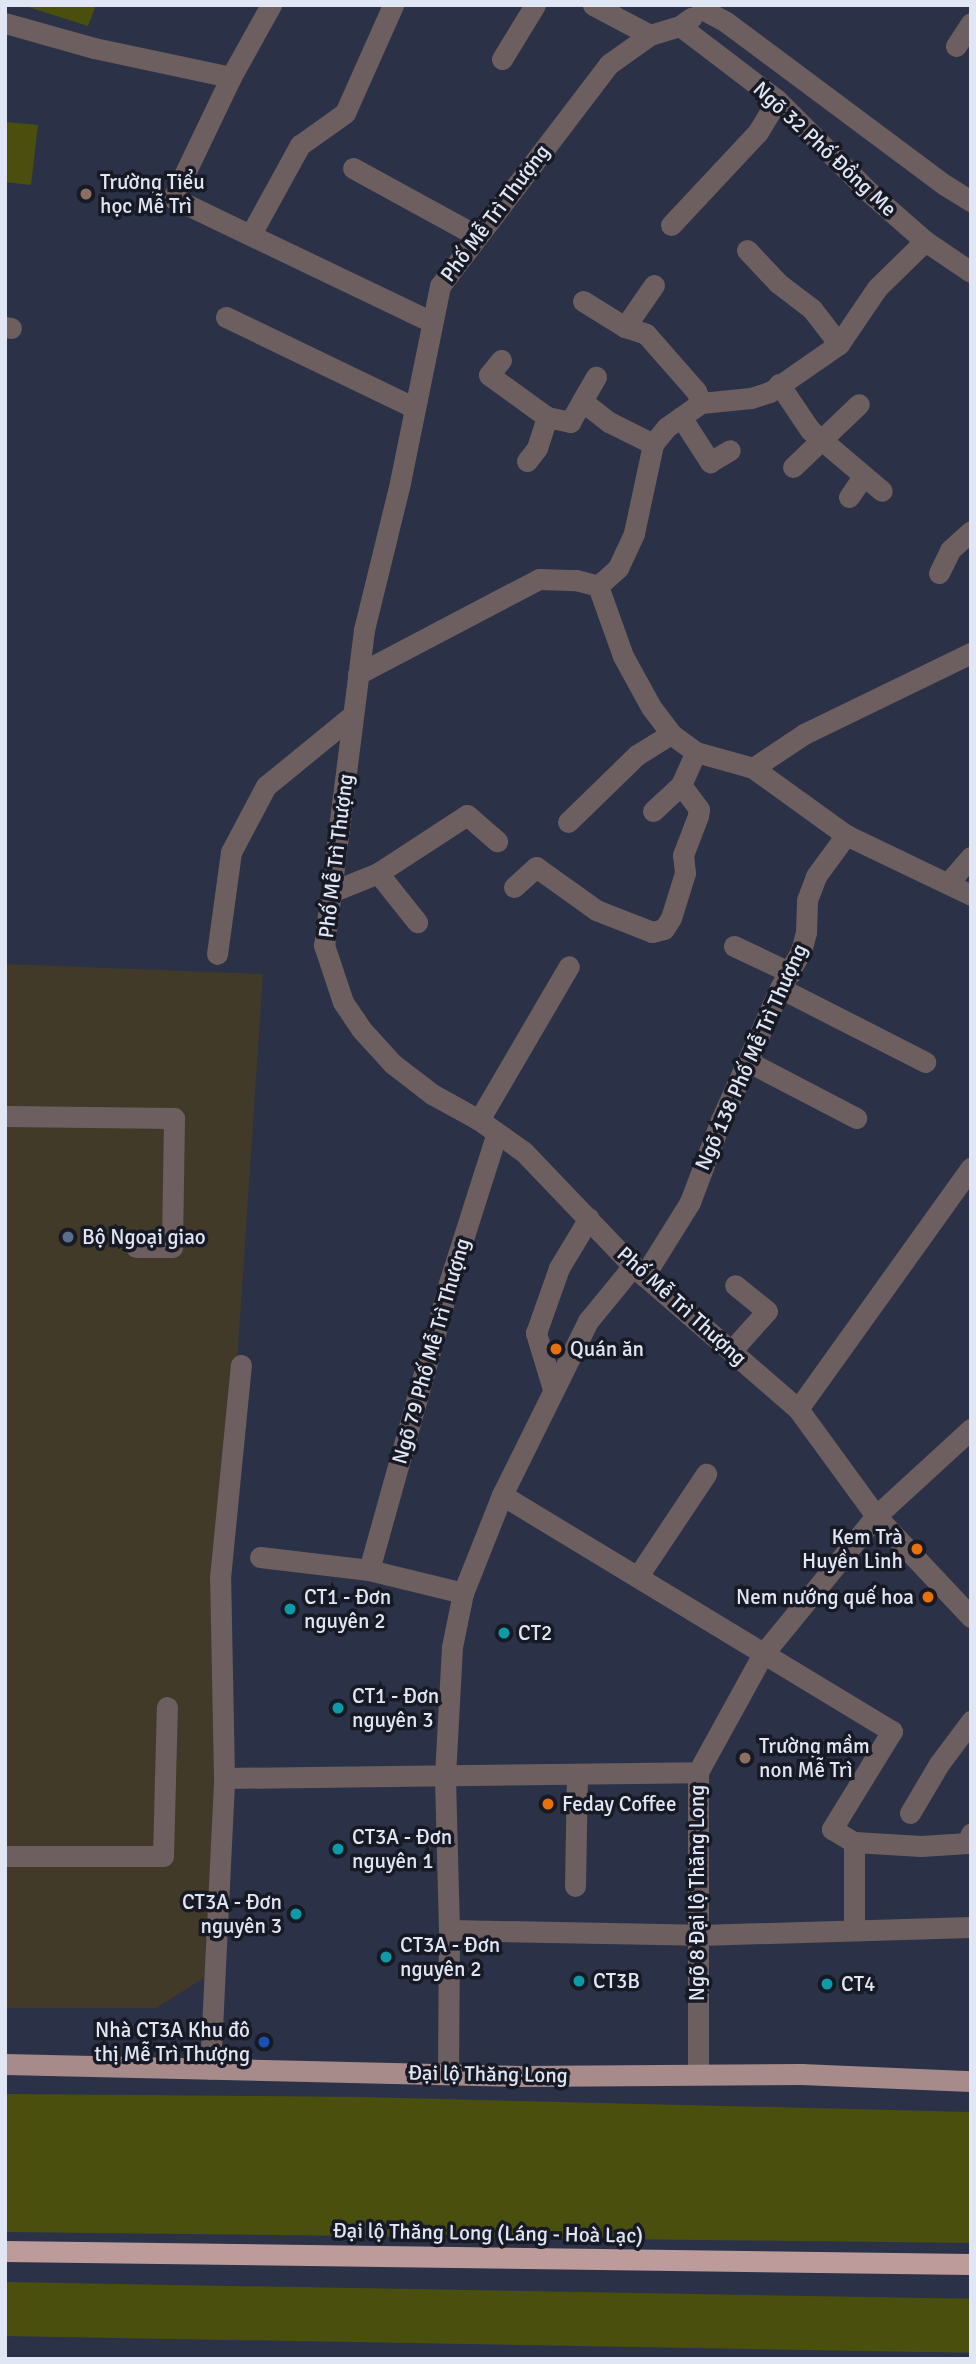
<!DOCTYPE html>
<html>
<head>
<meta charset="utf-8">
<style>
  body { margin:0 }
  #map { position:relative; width:976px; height:2364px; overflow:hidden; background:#2b3247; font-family:Signika,sans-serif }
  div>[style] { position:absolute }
  .commercial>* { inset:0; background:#413a28 }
  .green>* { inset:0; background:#4a4f0e; transform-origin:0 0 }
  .minor>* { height:21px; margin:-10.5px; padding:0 10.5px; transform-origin:10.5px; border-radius:10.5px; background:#6d5f5f }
  .major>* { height:21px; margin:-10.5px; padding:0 10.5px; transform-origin:10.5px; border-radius:10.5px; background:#a68b8a }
  .highway>* { height:21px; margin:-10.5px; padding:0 10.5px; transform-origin:10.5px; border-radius:10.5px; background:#bd9b9b }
  .dots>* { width:19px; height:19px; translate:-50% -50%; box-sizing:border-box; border:4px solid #171a24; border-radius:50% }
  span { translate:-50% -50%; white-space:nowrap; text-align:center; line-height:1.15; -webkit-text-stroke:7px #171a24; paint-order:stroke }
  .street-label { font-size:21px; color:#e1e6f4 }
  .poi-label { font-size:21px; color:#e1e6f4 }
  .left { translate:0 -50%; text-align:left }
  .right { translate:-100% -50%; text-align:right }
  .frame { position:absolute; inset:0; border:7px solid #e1e6f4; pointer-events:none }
</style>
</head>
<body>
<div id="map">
  <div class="commercial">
    <div style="clip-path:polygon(5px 964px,263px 974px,236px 1379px,207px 1976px,156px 2008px,5px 2008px)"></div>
  </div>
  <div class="green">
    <div style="clip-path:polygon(22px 5px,96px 5px,88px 26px)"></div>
    <div style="clip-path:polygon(5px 122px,38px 125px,31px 185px,5px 182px)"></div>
    <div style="clip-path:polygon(5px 2094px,360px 2097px,971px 2112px,971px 2243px,5px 2232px)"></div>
    <div style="left:5px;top:2282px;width:966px;height:54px;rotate:1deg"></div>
  </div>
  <div class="minor">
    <div style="left:271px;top:5px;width:82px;rotate:119.1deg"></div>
    <div style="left:231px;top:77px;width:134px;rotate:115.6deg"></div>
    <div style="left:173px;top:198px;width:287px;rotate:25.6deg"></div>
    <div style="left:593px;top:5px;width:64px;rotate:27.8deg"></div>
    <div style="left:650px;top:35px;width:31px;rotate:-17deg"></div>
    <div style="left:680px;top:26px;width:14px;rotate:-36deg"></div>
    <div style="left:702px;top:9px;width:27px;rotate:28deg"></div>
    <div style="left:726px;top:22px;width:273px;rotate:36.7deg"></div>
    <div style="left:945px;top:185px;width:31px;rotate:32deg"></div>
    <div style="left:5px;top:23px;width:92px;rotate:15.7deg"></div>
    <div style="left:94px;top:48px;width:140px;rotate:12deg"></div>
    <div style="left:680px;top:26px;width:122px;rotate:37.3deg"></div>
    <div style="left:777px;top:100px;width:130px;rotate:45deg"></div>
    <div style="left:869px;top:192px;width:74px;rotate:41.2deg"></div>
    <div style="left:925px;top:241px;width:55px;rotate:34deg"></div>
    <div style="left:650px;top:35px;width:50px;rotate:144.7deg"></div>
    <div style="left:609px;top:64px;width:279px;rotate:127.3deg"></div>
    <div style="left:440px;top:286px;width:201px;rotate:101.5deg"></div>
    <div style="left:400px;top:483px;width:151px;rotate:103.8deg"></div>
    <div style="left:364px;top:630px;width:318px;rotate:97.2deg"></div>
    <div style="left:324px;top:945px;width:60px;rotate:71.6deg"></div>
    <div style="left:343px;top:1002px;width:32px;rotate:56deg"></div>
    <div style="left:361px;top:1029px;width:47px;rotate:47.6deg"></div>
    <div style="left:393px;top:1064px;width:49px;rotate:37.6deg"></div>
    <div style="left:432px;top:1094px;width:54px;rotate:29deg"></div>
    <div style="left:479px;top:1120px;width:55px;rotate:35.4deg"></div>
    <div style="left:524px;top:1152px;width:158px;rotate:46.3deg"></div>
    <div style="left:633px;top:1266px;width:218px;rotate:40.9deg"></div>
    <div style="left:798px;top:1409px;width:132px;rotate:53.9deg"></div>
    <div style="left:876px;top:1516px;width:139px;rotate:46.8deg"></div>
    <div style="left:956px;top:46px;width:27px;rotate:-57deg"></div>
    <div style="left:502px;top:59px;width:63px;rotate:-58.6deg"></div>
    <div style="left:353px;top:168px;width:141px;rotate:28.7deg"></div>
    <div style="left:671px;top:225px;width:127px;rotate:-46.9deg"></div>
    <div style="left:758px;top:132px;width:37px;rotate:-59deg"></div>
    <div style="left:251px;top:234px;width:102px;rotate:-61.2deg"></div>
    <div style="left:300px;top:145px;width:55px;rotate:-35.4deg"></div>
    <div style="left:345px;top:113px;width:118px;rotate:-66deg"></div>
    <div style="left:747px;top:250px;width:45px;rotate:46.8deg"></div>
    <div style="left:778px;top:283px;width:43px;rotate:37.4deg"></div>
    <div style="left:812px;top:309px;width:44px;rotate:52.4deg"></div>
    <div style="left:583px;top:301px;width:49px;rotate:31.8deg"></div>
    <div style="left:625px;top:327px;width:22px;rotate:18deg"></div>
    <div style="left:646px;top:334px;width:76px;rotate:48.7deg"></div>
    <div style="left:696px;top:391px;width:13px;rotate:67deg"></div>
    <div style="left:226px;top:317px;width:208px;rotate:25.7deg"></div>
    <div style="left:5px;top:327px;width:6px;rotate:9deg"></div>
    <div style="left:625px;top:327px;width:51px;rotate:-55.4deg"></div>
    <div style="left:501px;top:360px;width:19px;rotate:129deg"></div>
    <div style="left:489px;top:375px;width:72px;rotate:35.9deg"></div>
    <div style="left:547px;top:417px;width:24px;rotate:12deg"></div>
    <div style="left:570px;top:422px;width:24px;rotate:-60deg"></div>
    <div style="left:582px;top:401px;width:34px;rotate:38deg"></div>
    <div style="left:609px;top:422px;width:49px;rotate:26.6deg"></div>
    <div style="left:779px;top:384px;width:55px;rotate:56deg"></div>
    <div style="left:810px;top:430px;width:94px;rotate:40.3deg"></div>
    <div style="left:582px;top:401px;width:28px;rotate:-60deg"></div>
    <div style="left:681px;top:417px;width:54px;rotate:57.2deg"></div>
    <div style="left:710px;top:462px;width:23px;rotate:-31deg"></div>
    <div style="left:527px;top:461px;width:16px;rotate:-52deg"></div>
    <div style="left:537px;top:448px;width:33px;rotate:-72deg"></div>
    <div style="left:793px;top:467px;width:91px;rotate:-43.7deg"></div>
    <div style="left:849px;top:497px;width:25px;rotate:-56deg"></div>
    <div style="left:939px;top:573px;width:25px;rotate:-64deg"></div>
    <div style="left:950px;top:550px;width:28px;rotate:-42deg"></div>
    <div style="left:598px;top:586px;width:74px;rotate:70.3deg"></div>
    <div style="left:623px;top:656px;width:58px;rotate:61.2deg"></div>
    <div style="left:651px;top:707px;width:34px;rotate:53deg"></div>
    <div style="left:671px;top:734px;width:31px;rotate:36deg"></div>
    <div style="left:696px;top:752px;width:59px;rotate:15.7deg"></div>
    <div style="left:753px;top:768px;width:115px;rotate:35.8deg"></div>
    <div style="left:846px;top:835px;width:139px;rotate:25.6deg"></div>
    <div style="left:598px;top:586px;width:27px;rotate:-42deg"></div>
    <div style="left:618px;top:568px;width:38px;rotate:-65deg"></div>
    <div style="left:634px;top:533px;width:91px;rotate:-77.9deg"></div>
    <div style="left:653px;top:444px;width:22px;rotate:-51deg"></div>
    <div style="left:667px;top:427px;width:42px;rotate:-35.2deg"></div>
    <div style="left:701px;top:403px;width:50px;rotate:-5.7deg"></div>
    <div style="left:751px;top:398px;width:20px;rotate:-18deg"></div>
    <div style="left:770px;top:392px;width:84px;rotate:-34.8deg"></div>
    <div style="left:839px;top:344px;width:68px;rotate:-55.8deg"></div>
    <div style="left:877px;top:288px;width:67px;rotate:-44.4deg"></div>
    <div style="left:358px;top:674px;width:204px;rotate:-27.7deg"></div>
    <div style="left:539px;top:579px;width:37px;rotate:2deg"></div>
    <div style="left:576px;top:580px;width:23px;rotate:15deg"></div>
    <div style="left:753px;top:768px;width:61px;rotate:-33.7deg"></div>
    <div style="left:804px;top:734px;width:186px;rotate:-25.9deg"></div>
    <div style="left:653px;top:811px;width:38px;rotate:-43deg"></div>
    <div style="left:568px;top:822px;width:96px;rotate:-44.2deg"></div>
    <div style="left:637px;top:755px;width:40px;rotate:-32deg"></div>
    <div style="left:378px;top:873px;width:63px;rotate:51.5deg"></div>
    <div style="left:949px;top:882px;width:33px;rotate:-49deg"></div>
    <div style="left:514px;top:887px;width:30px;rotate:-42deg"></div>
    <div style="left:536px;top:867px;width:74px;rotate:35.6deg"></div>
    <div style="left:596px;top:910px;width:60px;rotate:21.4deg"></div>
    <div style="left:652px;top:932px;width:12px;rotate:-14deg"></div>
    <div style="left:664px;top:929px;width:13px;rotate:-58deg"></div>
    <div style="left:671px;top:918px;width:47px;rotate:-72.7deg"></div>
    <div style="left:685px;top:873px;width:18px;rotate:-96deg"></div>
    <div style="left:683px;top:855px;width:42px;rotate:-69deg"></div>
    <div style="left:698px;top:816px;width:7px;rotate:-82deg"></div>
    <div style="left:699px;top:809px;width:30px;rotate:-127deg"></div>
    <div style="left:681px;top:785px;width:36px;rotate:-66deg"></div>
    <div style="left:331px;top:892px;width:51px;rotate:-22deg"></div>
    <div style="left:378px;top:873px;width:106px;rotate:-33.1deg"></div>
    <div style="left:467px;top:815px;width:40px;rotate:41deg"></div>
    <div style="left:734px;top:946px;width:63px;rotate:25.3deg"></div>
    <div style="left:217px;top:954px;width:103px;rotate:-82.2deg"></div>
    <div style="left:231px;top:852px;width:75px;rotate:-62.1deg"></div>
    <div style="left:266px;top:786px;width:112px;rotate:-39.2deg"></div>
    <div style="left:780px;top:988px;width:163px;rotate:27deg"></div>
    <div style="left:749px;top:1062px;width:121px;rotate:27.6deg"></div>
    <div style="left:5px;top:1116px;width:169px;rotate:0.7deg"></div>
    <div style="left:174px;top:1118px;width:129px;rotate:90.9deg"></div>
    <div style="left:172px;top:1247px;width:36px;rotate:180deg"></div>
    <div style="left:479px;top:1120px;width:178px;rotate:-59.7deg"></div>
    <div style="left:644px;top:1276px;width:87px;rotate:-58.1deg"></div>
    <div style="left:690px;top:1202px;width:88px;rotate:-69.3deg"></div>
    <div style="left:721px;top:1120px;width:145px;rotate:-65.9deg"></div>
    <div style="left:780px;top:988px;width:43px;rotate:-60.4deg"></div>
    <div style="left:801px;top:951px;width:20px;rotate:-75deg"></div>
    <div style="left:806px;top:932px;width:32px;rotate:-88deg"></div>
    <div style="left:807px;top:900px;width:26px;rotate:-69deg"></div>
    <div style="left:816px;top:876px;width:51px;rotate:-53.8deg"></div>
    <div style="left:732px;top:1350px;width:52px;rotate:-48.1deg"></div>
    <div style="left:767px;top:1311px;width:41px;rotate:-140.9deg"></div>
    <div style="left:553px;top:1389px;width:59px;rotate:-106.9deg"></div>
    <div style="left:536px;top:1333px;width:69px;rotate:-70.5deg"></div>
    <div style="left:559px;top:1268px;width:58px;rotate:-59deg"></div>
    <div style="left:798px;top:1409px;width:297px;rotate:-54.4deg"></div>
    <div style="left:502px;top:1495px;width:456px;rotate:31.2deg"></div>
    <div style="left:892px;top:1731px;width:115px;rotate:121.5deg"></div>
    <div style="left:832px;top:1829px;width:26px;rotate:31deg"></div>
    <div style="left:854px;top:1842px;width:67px;rotate:3.4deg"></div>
    <div style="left:921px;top:1846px;width:47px;rotate:-3.7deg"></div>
    <div style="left:968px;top:1843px;width:10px;rotate:-73deg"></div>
    <div style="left:260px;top:1557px;width:110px;rotate:6.8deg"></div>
    <div style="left:369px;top:1570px;width:97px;rotate:13.7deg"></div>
    <div style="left:369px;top:1570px;width:298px;rotate:-74.4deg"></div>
    <div style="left:449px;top:1283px;width:157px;rotate:-72.3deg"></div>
    <div style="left:638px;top:1576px;width:123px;rotate:-56.3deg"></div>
    <div style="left:224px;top:1778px;width:474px;rotate:-0.7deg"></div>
    <div style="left:910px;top:1813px;width:57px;rotate:-59.4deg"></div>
    <div style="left:939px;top:1764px;width:54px;rotate:-53.3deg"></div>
    <div style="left:5px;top:1856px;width:158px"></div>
    <div style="left:163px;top:1856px;width:149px;rotate:-88.5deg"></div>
    <div style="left:575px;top:1886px;width:111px;rotate:-89deg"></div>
    <div style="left:449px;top:1930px;width:250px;rotate:1.1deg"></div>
    <div style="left:699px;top:1935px;width:272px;rotate:-1.7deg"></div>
    <div style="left:854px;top:1930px;width:88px;rotate:-90deg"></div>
    <div style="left:210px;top:2069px;width:291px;rotate:-87.2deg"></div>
    <div style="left:224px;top:1778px;width:200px;rotate:-91.1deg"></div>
    <div style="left:220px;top:1578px;width:214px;rotate:-84.4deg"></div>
    <div style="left:448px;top:2074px;width:144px;rotate:-89.6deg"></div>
    <div style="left:449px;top:1930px;width:154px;rotate:-91.5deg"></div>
    <div style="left:445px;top:1776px;width:129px;rotate:-86.9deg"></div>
    <div style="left:452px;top:1647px;width:55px;rotate:-78.5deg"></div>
    <div style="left:463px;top:1593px;width:105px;rotate:-68.3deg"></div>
    <div style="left:502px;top:1495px;width:194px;rotate:-63.7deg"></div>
    <div style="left:588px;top:1321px;width:71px;rotate:-50.7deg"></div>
    <div style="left:698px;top:2074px;width:302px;rotate:-90deg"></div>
    <div style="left:698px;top:1772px;width:135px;rotate:-61.2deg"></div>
    <div style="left:763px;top:1654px;width:178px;rotate:-50.7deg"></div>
    <div style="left:876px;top:1516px;width:129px;rotate:-42.5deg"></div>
  </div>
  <div class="major">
    <div style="left:5px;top:2064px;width:516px;rotate:1.33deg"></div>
    <div style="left:521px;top:2076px;width:280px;rotate:-0.4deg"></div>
    <div style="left:801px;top:2074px;width:170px;rotate:2.4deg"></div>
  </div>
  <div class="highway">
    <div style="left:5px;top:2251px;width:966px;rotate:0.77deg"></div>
  </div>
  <div class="dots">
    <div style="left:86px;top:194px;background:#8d6e63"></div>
    <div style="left:68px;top:1237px;background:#5c6f8a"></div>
    <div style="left:556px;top:1349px;background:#e8710a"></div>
    <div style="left:917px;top:1549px;background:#e8710a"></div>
    <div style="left:928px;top:1597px;background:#e8710a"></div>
    <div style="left:290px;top:1609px;background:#0f9aa8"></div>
    <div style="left:504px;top:1633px;background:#0f9aa8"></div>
    <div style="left:338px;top:1708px;background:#0f9aa8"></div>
    <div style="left:745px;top:1758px;background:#8d6e63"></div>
    <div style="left:548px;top:1804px;background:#e8710a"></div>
    <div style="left:338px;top:1849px;background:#0f9aa8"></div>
    <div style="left:296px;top:1914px;background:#0f9aa8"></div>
    <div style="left:386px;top:1957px;background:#0f9aa8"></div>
    <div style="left:579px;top:1981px;background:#0f9aa8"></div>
    <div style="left:827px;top:1984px;background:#0f9aa8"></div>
    <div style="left:264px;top:2042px;background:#1a4fb4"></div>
  </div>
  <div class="street-label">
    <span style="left:825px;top:149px;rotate:43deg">Ngõ 32 Phố Đồng Me</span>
    <span style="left:495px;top:213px;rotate:-53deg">Phố Mễ Trì Thượng</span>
    <span style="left:336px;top:856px;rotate:-83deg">Phố Mễ Trì Thượng</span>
    <span style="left:751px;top:1057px;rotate:-66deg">Ngõ 138 Phố Mễ Trì Thượng</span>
    <span style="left:682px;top:1306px;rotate:42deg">Phố Mễ Trì Thượng</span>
    <span style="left:431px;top:1351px;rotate:-74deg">Ngõ 79 Phố Mễ Trì Thượng</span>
    <span style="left:697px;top:1893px;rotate:-90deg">Ngõ 8 Đại lộ Thăng Long</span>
    <span style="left:488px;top:2074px;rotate:1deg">Đại lộ Thăng Long</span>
    <span style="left:488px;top:2233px;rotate:1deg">Đại lộ Thăng Long (Láng - Hoà Lạc)</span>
  </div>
  <div class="poi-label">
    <span class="left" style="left:100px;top:194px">Trường Tiểu<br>học Mễ Trì</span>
    <span class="left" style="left:82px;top:1237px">Bộ Ngoại giao</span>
    <span class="left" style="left:570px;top:1349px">Quán ăn</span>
    <span class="right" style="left:903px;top:1549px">Kem Trà<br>Huyền Linh</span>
    <span class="left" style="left:304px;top:1609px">CT1 - Đơn<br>nguyên 2</span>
    <span class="right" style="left:914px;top:1597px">Nem nướng quế hoa</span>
    <span class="left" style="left:518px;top:1633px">CT2</span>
    <span class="left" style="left:352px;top:1708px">CT1 - Đơn<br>nguyên 3</span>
    <span class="left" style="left:759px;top:1758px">Trường mầm<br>non Mễ Trì</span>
    <span class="left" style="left:562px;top:1804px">Feday Coffee</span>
    <span class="left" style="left:352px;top:1849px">CT3A - Đơn<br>nguyên 1</span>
    <span class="right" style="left:282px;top:1914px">CT3A - Đơn<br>nguyên 3</span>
    <span class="left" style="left:400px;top:1957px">CT3A - Đơn<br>nguyên 2</span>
    <span class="left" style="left:593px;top:1981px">CT3B</span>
    <span class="left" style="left:841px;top:1984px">CT4</span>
    <span class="right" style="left:250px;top:2042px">Nhà CT3A Khu đô<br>thị Mễ Trì Thượng</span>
  </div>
  <div class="frame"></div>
</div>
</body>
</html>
